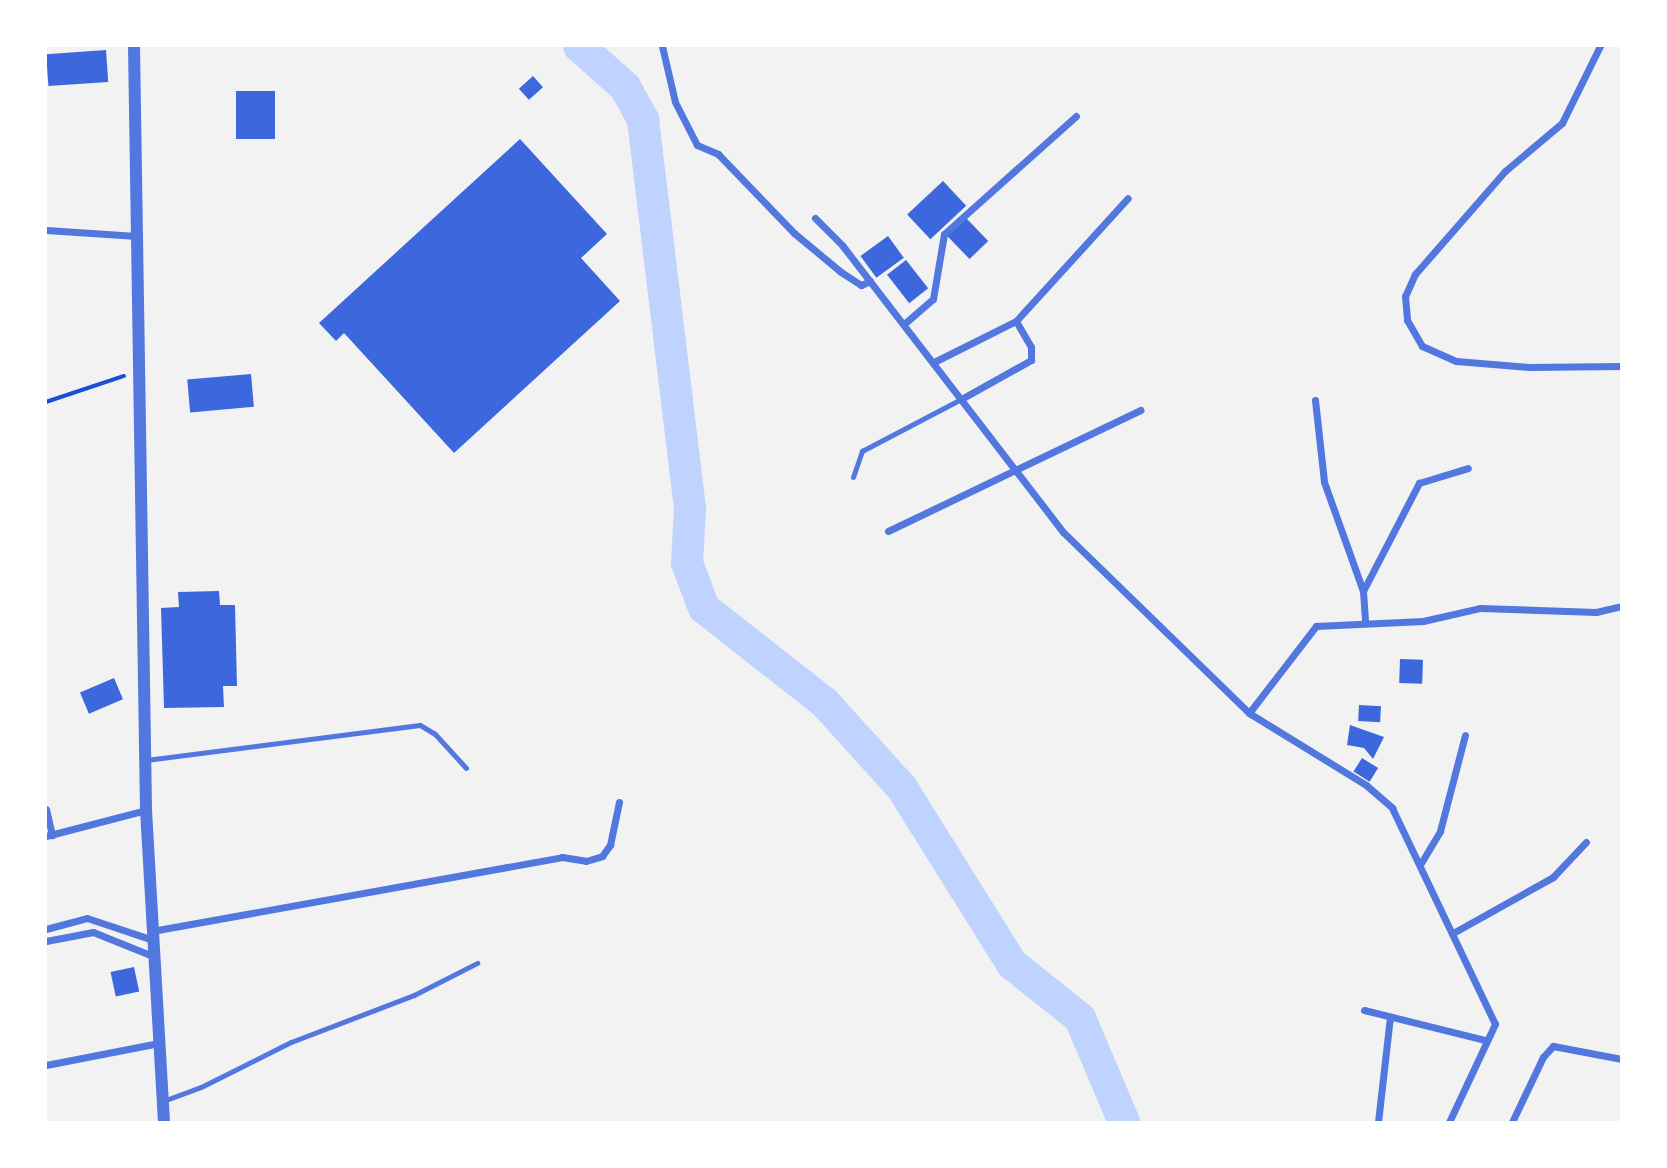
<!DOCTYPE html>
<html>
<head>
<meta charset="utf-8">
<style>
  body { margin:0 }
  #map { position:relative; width:1667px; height:1168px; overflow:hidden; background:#f2f2f2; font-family:Montserrat,sans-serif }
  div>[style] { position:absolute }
  .river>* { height:32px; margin:-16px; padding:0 16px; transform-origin:16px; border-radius:16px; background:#bfd3fe }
  .building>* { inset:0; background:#3d67dc; transform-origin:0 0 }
  .path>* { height:3.5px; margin:-1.75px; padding:0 1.75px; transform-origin:1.75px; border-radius:1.75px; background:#1d4ed8 }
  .service>* { height:5px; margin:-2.5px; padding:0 2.5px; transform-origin:2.5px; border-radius:2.5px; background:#5277de }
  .minor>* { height:7px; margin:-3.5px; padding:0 3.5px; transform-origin:3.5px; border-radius:3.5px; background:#5277de }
  .tertiary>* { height:12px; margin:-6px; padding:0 6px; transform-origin:6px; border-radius:6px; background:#5277de }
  span { translate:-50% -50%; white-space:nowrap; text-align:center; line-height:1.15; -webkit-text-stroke:5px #fff; paint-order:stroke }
  .frame { position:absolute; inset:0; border:47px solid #fff; pointer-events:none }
</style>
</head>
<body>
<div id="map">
  <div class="river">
    <div style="left:579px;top:46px;width:62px;rotate:41.7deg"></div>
    <div style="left:625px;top:87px;width:38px;rotate:61deg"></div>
    <div style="left:643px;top:120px;width:391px;rotate:83.1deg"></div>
    <div style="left:690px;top:508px;width:55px;rotate:93.1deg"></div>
    <div style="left:687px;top:563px;width:48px;rotate:69.3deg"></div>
    <div style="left:704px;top:608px;width:154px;rotate:38.1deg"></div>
    <div style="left:825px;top:703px;width:115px;rotate:47.8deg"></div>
    <div style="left:902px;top:788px;width:208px;rotate:58deg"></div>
    <div style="left:1012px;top:964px;width:87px;rotate:38.5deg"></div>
    <div style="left:1080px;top:1018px;width:113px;rotate:67.1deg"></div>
  </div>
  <div class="building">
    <div style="left:106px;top:50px;width:32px;height:60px;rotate:86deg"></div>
    <div style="left:533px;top:76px;width:15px;height:19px;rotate:48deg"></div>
    <div style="left:275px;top:91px;width:48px;height:39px;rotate:90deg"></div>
    <div style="clip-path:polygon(520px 139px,607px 234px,581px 258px,620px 301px,454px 453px,344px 333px,336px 341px,319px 323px)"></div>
    <div style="left:943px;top:181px;width:34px;height:49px;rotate:47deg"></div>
    <div style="left:966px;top:218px;width:32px;height:26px;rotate:46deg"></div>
    <div style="left:888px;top:236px;width:27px;height:34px;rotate:54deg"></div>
    <div style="left:906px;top:260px;width:36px;height:24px;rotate:52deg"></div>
    <div style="left:251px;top:374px;width:33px;height:64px;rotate:85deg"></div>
    <div style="clip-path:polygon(219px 591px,220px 605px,235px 605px,237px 686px,223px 686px,224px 707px,164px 708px,161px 608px,179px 607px,178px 592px)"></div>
    <div style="left:1400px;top:659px;width:23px;height:24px;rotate:2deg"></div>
    <div style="left:114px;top:678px;width:23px;height:37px;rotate:67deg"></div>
    <div style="left:1359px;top:705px;width:22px;height:16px;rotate:3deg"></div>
    <div style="clip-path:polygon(1350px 725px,1384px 737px,1373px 759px,1364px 748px,1347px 745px)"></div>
    <div style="left:1362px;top:758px;width:19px;height:16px;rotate:32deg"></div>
    <div style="left:134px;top:967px;width:25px;height:24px;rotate:78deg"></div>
  </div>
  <div class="path">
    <div style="left:46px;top:402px;width:82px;rotate:-18.4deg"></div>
  </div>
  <div class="service">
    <div style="left:853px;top:477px;width:28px;rotate:-71deg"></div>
    <div style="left:862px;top:451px;width:114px;rotate:-27.7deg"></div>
    <div style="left:146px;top:760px;width:276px;rotate:-7.3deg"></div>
    <div style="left:420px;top:725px;width:17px;rotate:31deg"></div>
    <div style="left:435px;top:734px;width:46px;rotate:47.6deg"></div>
    <div style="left:163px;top:1101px;width:40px;rotate:-20.2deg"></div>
    <div style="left:201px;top:1087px;width:101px;rotate:-26.6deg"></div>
    <div style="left:291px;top:1042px;width:132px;rotate:-20.9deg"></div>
    <div style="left:414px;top:995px;width:71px;rotate:-26.9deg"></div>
  </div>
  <div class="minor">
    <div style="left:662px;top:46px;width:57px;rotate:76.9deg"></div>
    <div style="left:675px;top:102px;width:48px;rotate:62.9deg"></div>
    <div style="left:697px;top:145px;width:23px;rotate:23deg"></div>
    <div style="left:718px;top:154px;width:110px;rotate:46.1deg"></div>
    <div style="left:794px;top:233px;width:61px;rotate:39.7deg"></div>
    <div style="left:841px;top:272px;width:24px;rotate:33deg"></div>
    <div style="left:861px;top:285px;width:10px;rotate:-24deg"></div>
    <div style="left:1600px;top:46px;width:86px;rotate:116.3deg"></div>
    <div style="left:1562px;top:123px;width:75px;rotate:139.9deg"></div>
    <div style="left:1505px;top:171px;width:137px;rotate:131.1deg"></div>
    <div style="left:1415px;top:274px;width:24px;rotate:114deg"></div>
    <div style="left:1405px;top:296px;width:24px;rotate:85deg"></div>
    <div style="left:1407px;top:320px;width:30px;rotate:60deg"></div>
    <div style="left:1422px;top:346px;width:37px;rotate:24deg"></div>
    <div style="left:1456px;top:361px;width:73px;rotate:4.7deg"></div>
    <div style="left:1529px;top:367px;width:93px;rotate:-0.6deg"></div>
    <div style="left:815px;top:218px;width:38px;rotate:45deg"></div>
    <div style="left:842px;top:245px;width:362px;rotate:52.4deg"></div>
    <div style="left:1063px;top:532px;width:260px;rotate:44.2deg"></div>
    <div style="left:1249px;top:713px;width:137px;rotate:31.6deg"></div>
    <div style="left:1366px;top:785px;width:35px;rotate:41deg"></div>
    <div style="left:1392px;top:808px;width:239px;rotate:64.5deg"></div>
    <div style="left:1495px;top:1024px;width:108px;rotate:115.1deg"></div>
    <div style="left:46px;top:230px;width:91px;rotate:3.8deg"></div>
    <div style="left:904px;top:324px;width:38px;rotate:-41deg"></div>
    <div style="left:933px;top:299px;width:66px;rotate:-80.4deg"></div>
    <div style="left:944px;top:234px;width:177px;rotate:-41.8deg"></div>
    <div style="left:934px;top:362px;width:92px;rotate:-26.6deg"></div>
    <div style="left:1016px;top:321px;width:166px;rotate:-47.7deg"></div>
    <div style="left:963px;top:398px;width:78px;rotate:-29.2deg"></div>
    <div style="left:1031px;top:360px;width:13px;rotate:-90deg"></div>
    <div style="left:1031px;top:347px;width:30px;rotate:-120deg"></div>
    <div style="left:1315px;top:400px;width:82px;rotate:83.7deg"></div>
    <div style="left:1324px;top:482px;width:116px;rotate:70.3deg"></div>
    <div style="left:1363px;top:591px;width:31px;rotate:86deg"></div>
    <div style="left:888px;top:531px;width:280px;rotate:-25.6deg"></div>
    <div style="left:1363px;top:591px;width:122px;rotate:-62.6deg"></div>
    <div style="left:1419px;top:483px;width:51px;rotate:-17deg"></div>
    <div style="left:1249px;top:713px;width:110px;rotate:-52.4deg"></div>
    <div style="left:1316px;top:626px;width:107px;rotate:-2.7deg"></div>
    <div style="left:1423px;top:621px;width:58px;rotate:-12.8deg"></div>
    <div style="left:1480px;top:608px;width:116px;rotate:2deg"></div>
    <div style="left:1596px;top:612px;width:27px;rotate:-13deg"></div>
    <div style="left:46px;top:809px;width:27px;rotate:77deg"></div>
    <div style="left:46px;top:836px;width:103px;rotate:-14.6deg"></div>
    <div style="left:1421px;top:863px;width:37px;rotate:-59deg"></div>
    <div style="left:1440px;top:831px;width:99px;rotate:-75.4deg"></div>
    <div style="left:46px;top:929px;width:42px;rotate:-15deg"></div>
    <div style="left:87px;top:918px;width:70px;rotate:18.4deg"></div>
    <div style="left:152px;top:931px;width:417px;rotate:-10.2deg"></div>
    <div style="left:562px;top:857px;width:24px;rotate:9deg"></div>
    <div style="left:586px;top:861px;width:17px;rotate:-17deg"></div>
    <div style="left:602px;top:856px;width:14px;rotate:-54deg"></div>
    <div style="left:610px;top:845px;width:44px;rotate:-78.2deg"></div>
    <div style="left:1453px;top:933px;width:115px;rotate:-29.2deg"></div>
    <div style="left:1553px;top:877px;width:48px;rotate:-46.7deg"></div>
    <div style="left:46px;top:941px;width:48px;rotate:-10.8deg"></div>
    <div style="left:93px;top:932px;width:65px;rotate:21.8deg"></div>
    <div style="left:1364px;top:1010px;width:125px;rotate:13.9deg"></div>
    <div style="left:46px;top:1065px;width:115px;rotate:-11deg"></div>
    <div style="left:1378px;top:1122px;width:106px;rotate:-83.5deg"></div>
    <div style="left:1512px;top:1122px;width:72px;rotate:-64.5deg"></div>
    <div style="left:1543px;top:1057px;width:15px;rotate:-48deg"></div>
    <div style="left:1553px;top:1046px;width:70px;rotate:10.7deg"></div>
  </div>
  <div class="tertiary">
    <div style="left:134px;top:46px;width:764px;rotate:89.1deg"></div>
    <div style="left:146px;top:810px;width:313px;rotate:86.7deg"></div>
  </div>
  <div class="frame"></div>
</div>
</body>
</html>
